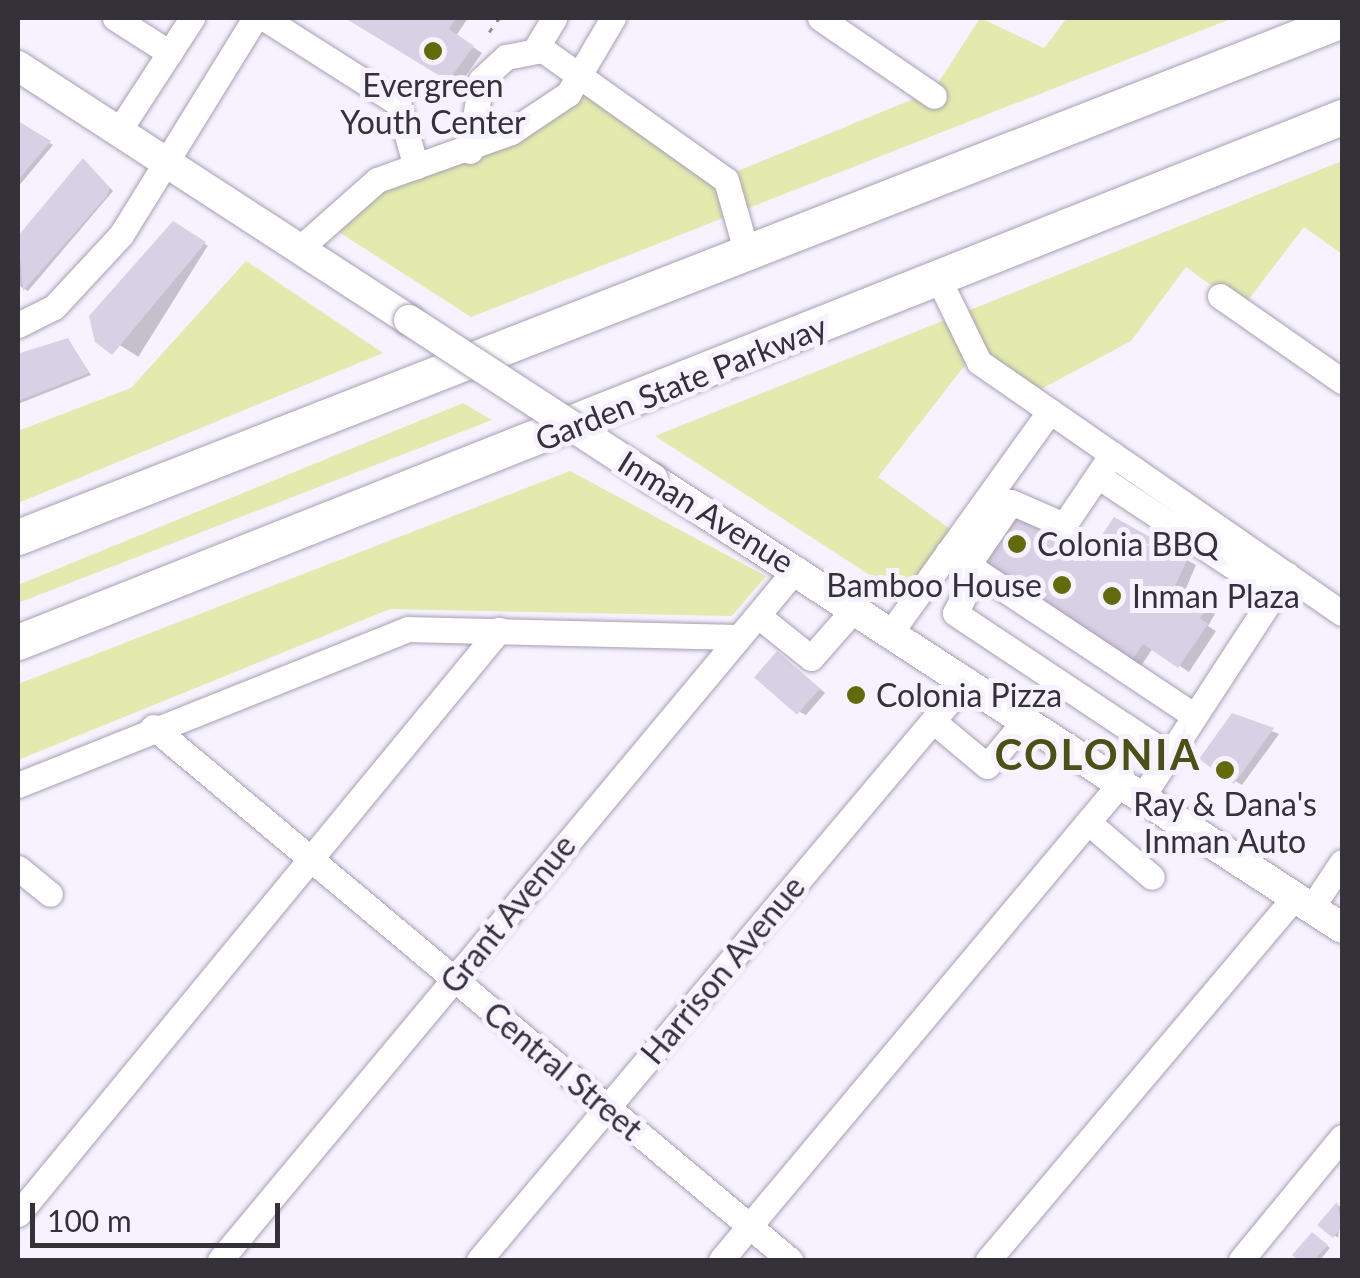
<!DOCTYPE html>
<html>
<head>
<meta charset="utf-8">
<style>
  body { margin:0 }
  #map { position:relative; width:1360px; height:1278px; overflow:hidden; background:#f7f2ff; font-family:Lato,sans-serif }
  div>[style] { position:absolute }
  .green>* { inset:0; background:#e2eaad }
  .shadow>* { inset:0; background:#0003; transform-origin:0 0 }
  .building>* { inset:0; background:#d8d0e4; transform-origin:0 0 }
  .path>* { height:2.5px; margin-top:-1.25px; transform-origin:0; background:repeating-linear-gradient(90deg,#928e98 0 5px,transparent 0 13px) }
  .roads { filter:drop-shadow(0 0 2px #a79fb3) drop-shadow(0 0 2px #a79fb3) }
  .minor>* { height:25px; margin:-12.5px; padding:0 12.5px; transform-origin:12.5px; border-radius:12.5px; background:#fff }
  .major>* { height:30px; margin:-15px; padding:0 15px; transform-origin:15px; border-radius:15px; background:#fff }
  .highway>* { height:35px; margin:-17.5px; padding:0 17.5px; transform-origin:17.5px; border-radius:17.5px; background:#fff }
  .bridges { filter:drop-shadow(0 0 2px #a79fb3) drop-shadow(0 0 2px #a79fb3) }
  .major-bridge>* { height:30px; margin:-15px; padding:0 15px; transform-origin:15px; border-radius:15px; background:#fff }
  .dots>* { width:28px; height:28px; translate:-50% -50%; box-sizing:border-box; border:5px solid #f7f2ff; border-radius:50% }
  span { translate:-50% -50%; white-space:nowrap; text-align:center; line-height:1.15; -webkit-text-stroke:10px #f7f2ff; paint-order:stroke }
  .poi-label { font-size:32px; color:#343139 }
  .left { translate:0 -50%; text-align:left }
  .right { translate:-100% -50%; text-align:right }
  .street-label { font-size:32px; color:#343139 }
  .district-label { font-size:42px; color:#4b5015; font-weight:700; letter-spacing:2.5px }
  .frame { position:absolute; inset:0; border:20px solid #343139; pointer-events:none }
  .scale { position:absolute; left:30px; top:1203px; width:250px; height:45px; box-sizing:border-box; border:5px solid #343139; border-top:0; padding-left:12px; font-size:30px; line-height:35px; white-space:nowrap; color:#343139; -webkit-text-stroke:8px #f7f2ff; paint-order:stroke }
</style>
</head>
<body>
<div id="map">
  <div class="green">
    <div style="clip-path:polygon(980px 18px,1044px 48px,1067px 18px,1233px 18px,471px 317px,339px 232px,380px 192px,523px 138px,592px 89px,718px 179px,933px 91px)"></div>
    <div style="clip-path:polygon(1342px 161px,1342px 254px,1304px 227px,1242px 308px,1186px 267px,1131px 341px,1030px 395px,972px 356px,878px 477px,960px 536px,913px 603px,655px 436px)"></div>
    <div style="clip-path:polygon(246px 261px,383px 353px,18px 503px,18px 431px,131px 388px)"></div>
    <div style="clip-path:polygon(463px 403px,492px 420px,18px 603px,18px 585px)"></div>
    <div style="clip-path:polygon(570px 471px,766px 576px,732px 616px,390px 609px,18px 760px,18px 684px)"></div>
  </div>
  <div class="shadow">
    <div style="clip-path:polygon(345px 18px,468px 18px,456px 36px,482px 53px,459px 85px)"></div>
    <div style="clip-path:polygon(18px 123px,53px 145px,18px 187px)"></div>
    <div style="clip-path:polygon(84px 161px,113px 191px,28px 291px,18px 285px,18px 240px)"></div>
    <div style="left:173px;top:224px;width:41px;height:131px;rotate:32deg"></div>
    <div style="clip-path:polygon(68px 340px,91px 375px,18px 404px,18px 360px)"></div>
    <div style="clip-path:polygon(1115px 520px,1196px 565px,1184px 593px,1215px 614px,1208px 626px,1216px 631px,1189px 672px,1153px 648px,1141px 666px,1132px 661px)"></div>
    <div style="clip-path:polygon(784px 658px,825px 693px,806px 715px,800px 712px)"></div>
    <div style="clip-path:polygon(1233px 716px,1279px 734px,1242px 785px,1235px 781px)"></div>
    <div style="clip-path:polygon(1338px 1205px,1342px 1208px,1338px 1238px,1321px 1225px)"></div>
    <div style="clip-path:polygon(1317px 1237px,1330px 1248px,1320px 1260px,1296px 1255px)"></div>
  </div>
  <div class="building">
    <div style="clip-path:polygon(345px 18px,456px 18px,449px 29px,474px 46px,448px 81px)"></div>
    <div style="clip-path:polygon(18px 121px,51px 141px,18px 180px)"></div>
    <div style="clip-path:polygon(83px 158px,110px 188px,106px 197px,23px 291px,18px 236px)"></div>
    <div style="clip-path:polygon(173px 221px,206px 242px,112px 355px,95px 342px,89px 316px)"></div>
    <div style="clip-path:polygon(68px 338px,89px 373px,18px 401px,20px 353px)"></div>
    <div style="clip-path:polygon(1020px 508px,1089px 554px,1114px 517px,1188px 558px,1175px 586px,1208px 607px,1200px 618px,1208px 624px,1178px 668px,1143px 644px,1130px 663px,982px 563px)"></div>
    <div style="left:777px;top:651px;width:57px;height:35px;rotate:41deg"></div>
    <div style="clip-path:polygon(1232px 713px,1274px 728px,1234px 784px,1199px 759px)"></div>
    <div style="clip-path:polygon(1337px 1202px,1342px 1226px,1333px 1238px,1317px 1225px)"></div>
    <div style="clip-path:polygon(1312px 1232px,1328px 1245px,1314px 1260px,1298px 1260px,1292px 1255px)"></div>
  </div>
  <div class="path">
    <div style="left:489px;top:32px;width:17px;rotate:-54deg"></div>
  </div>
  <div class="roads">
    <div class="minor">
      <div style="left:115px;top:18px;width:65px;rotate:32.5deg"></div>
      <div style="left:264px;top:18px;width:159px;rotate:32.4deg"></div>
      <div style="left:398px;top:103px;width:66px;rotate:74.3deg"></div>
      <div style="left:820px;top:18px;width:138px;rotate:34.4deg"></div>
      <div style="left:535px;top:50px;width:37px;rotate:-59deg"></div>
      <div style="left:118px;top:132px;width:136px;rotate:-57deg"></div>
      <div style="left:470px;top:151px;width:72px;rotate:-81.2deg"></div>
      <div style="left:481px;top:80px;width:34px;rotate:-43deg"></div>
      <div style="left:506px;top:57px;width:38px;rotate:-11deg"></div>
      <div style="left:543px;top:50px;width:224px;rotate:35.4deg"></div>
      <div style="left:726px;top:180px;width:73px;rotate:74.1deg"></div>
      <div style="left:299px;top:249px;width:104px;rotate:-41.5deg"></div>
      <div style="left:377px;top:180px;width:142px;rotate:-19.7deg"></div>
      <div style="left:511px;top:132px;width:69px;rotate:-33.7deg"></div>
      <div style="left:568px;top:94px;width:88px;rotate:-59.4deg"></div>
      <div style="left:938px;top:278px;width:93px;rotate:64deg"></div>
      <div style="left:979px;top:362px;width:441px;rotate:34.7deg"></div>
      <div style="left:1220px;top:296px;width:149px;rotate:34.9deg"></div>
      <div style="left:18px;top:325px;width:40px;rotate:-26.6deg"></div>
      <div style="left:54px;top:307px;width:98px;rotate:-47.1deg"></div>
      <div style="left:121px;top:235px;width:255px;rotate:-58.3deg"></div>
      <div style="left:1098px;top:476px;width:212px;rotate:33.8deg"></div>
      <div style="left:948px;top:552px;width:296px;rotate:33.6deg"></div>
      <div style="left:968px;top:565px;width:76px;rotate:-55.7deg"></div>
      <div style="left:1011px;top:502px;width:58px;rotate:23.5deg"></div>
      <div style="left:1064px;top:525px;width:86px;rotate:-55.9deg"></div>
      <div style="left:977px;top:571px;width:47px;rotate:117.6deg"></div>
      <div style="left:955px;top:613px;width:257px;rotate:33.6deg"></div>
      <div style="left:761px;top:618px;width:64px;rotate:38.7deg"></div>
      <div style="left:811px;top:658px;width:67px;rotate:-48.7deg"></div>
      <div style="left:891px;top:632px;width:272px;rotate:-54.3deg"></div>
      <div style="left:933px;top:721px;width:70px;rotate:39.8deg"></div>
      <div style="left:987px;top:766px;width:62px;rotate:-50.2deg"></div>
      <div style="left:153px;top:727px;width:831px;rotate:39.92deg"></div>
      <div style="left:18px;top:785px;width:420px;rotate:-21.8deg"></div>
      <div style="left:408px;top:629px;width:327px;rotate:1.4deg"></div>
      <div style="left:1144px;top:794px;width:262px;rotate:-56.9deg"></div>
      <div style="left:1088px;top:822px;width:84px;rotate:40.7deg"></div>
      <div style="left:18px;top:868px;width:41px;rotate:39.1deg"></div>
      <div style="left:1312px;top:907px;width:54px;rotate:-56.3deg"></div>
      <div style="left:18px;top:1214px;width:757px;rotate:-50.52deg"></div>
      <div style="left:220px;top:1260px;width:900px;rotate:-50.19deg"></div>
      <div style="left:479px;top:1260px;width:758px;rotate:-49.92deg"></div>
      <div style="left:721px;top:1260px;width:626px;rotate:-50.05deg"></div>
      <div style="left:988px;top:1260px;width:477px;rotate:-49.8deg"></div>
      <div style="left:1241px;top:1260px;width:159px;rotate:-50.6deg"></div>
    </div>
    <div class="major">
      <div style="left:18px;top:66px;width:466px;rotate:33deg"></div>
      <div style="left:653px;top:479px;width:822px;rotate:33.09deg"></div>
    </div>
    <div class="highway">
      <div style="left:18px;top:537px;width:1421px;rotate:-21.33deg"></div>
      <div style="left:18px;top:642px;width:1424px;rotate:-21.63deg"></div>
    </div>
  </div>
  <div class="bridges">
    <div class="major-bridge">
      <div style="left:409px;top:320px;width:291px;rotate:33.1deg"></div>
    </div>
  </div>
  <div class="dots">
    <div style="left:433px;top:51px;background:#636a0c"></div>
    <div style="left:1017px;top:544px;background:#636a0c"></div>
    <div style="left:1062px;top:585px;background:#636a0c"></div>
    <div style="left:1112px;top:596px;background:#636a0c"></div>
    <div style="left:856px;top:695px;background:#636a0c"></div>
    <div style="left:1225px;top:770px;background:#636a0c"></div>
  </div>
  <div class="poi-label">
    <span style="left:433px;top:104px">Evergreen<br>Youth Center</span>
    <span class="left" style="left:1037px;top:544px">Colonia BBQ</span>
    <span class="right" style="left:1042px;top:585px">Bamboo House</span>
    <span class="left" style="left:1132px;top:596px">Inman Plaza</span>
    <span class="left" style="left:876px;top:695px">Colonia Pizza</span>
    <span style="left:1225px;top:823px">Ray &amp; Dana's<br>Inman Auto</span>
  </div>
  <div class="street-label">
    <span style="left:681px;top:383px;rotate:-22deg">Garden State Parkway</span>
    <span style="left:706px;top:512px;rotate:32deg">Inman Avenue</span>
    <span style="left:508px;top:914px;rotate:-51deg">Grant Avenue</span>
    <span style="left:723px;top:970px;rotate:-50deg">Harrison Avenue</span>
    <span style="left:563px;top:1071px;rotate:40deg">Central Street</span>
  </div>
  <div class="district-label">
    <span style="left:1098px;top:754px">COLONIA</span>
  </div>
  <div class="frame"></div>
  <div class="scale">100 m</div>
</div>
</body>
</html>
